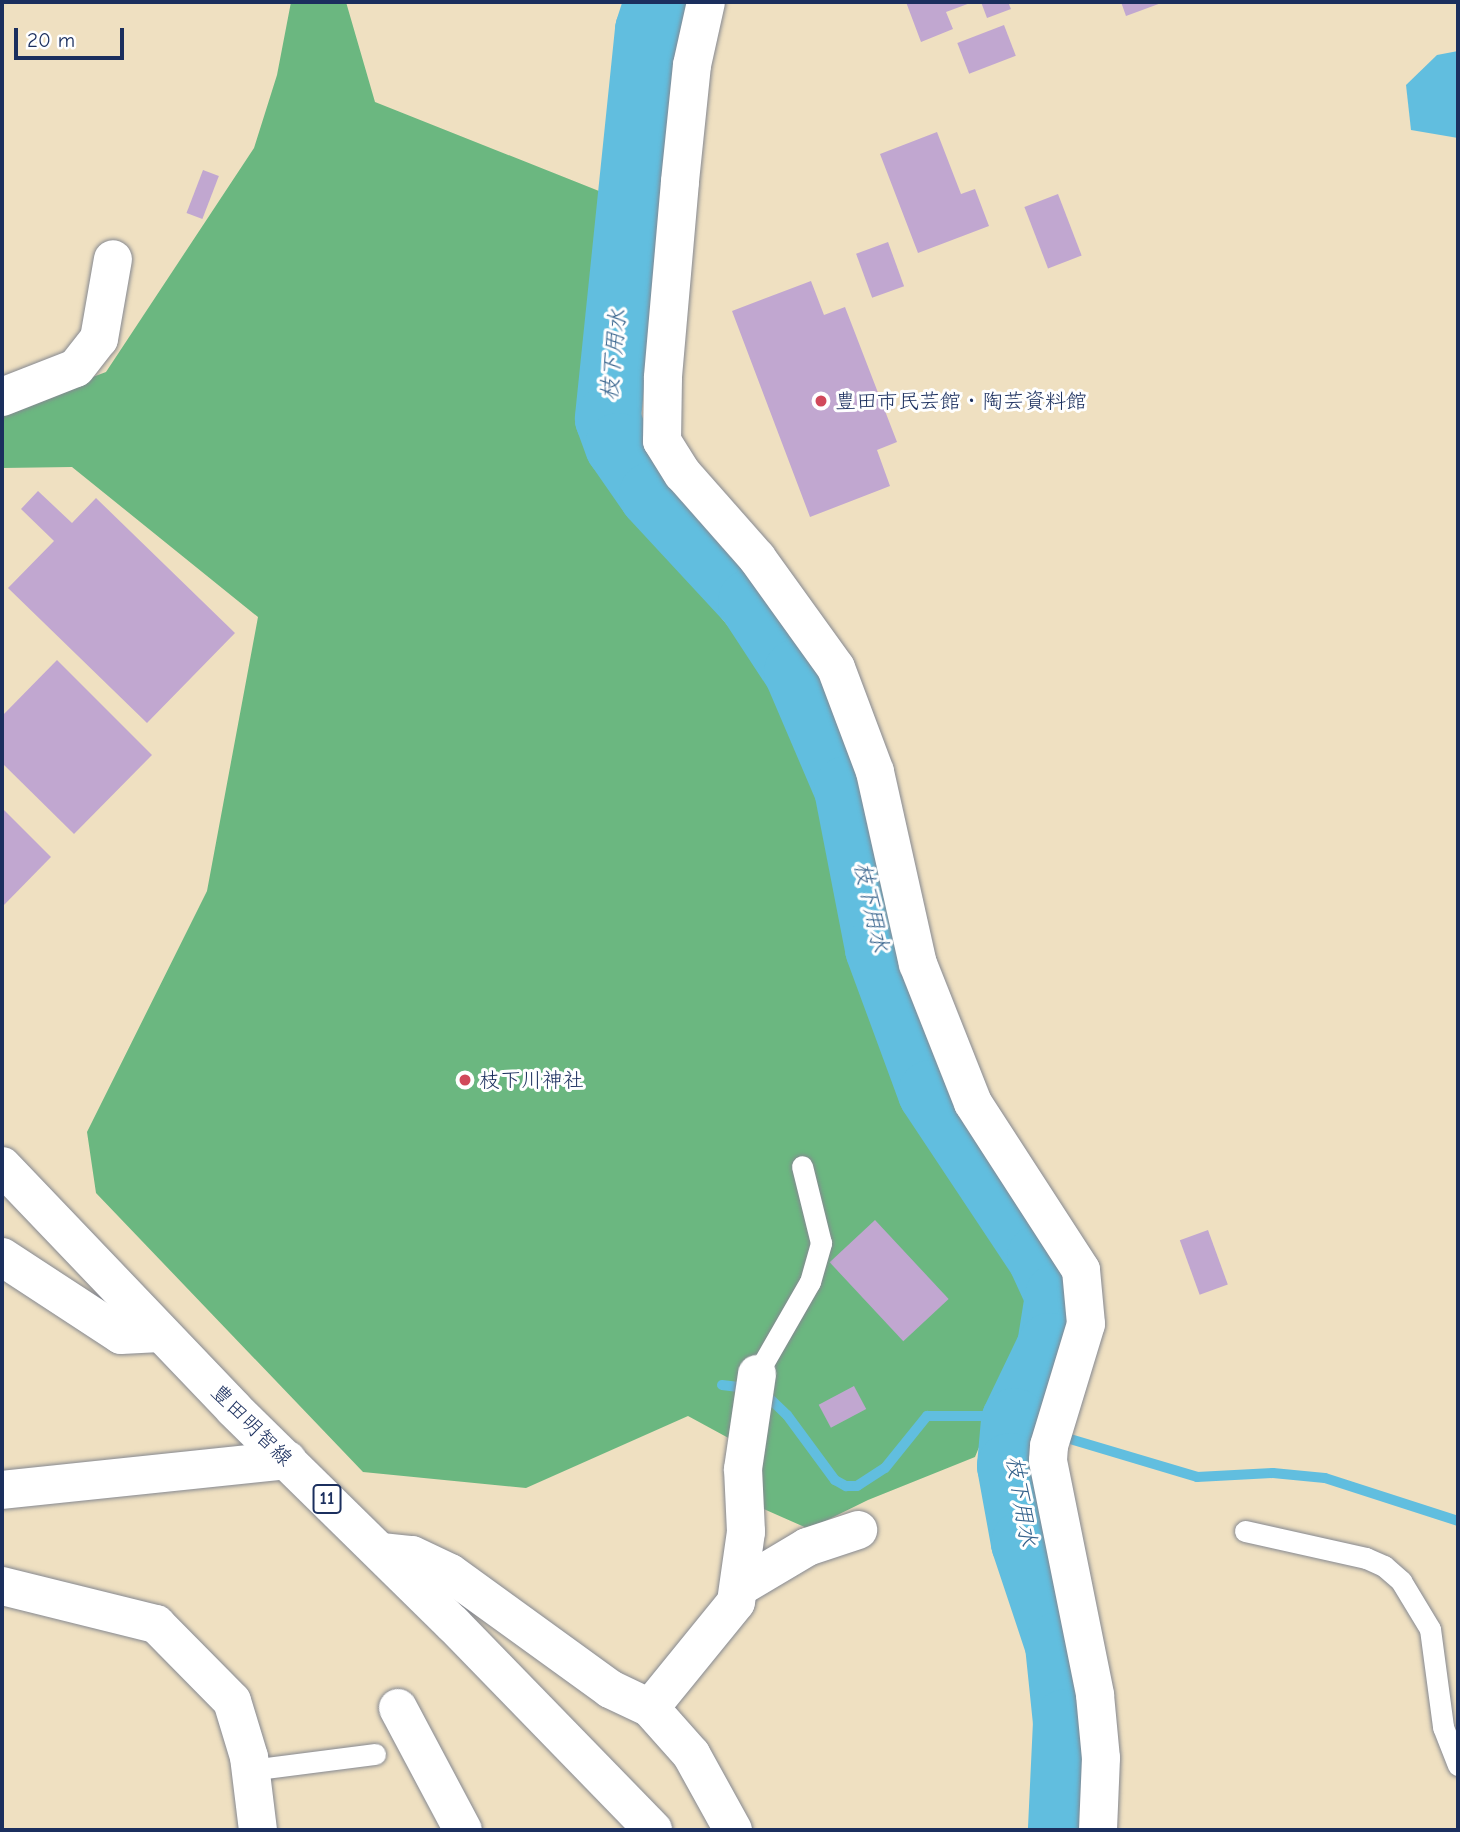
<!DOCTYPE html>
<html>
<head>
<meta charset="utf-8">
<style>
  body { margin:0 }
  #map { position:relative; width:1460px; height:1832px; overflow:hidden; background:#efe0c1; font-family:"Comic Neue","Klee One",sans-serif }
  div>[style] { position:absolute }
  .forest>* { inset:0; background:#6bb780 }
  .water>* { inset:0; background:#61bedf }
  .stream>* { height:10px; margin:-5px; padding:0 5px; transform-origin:5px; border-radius:5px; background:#61bedf }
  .river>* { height:66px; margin:-33px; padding:0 33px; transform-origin:33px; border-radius:33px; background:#61bedf }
  .building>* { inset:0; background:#c1a7d0; transform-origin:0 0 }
  .roads { filter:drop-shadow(0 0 2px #858890) drop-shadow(0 0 2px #858890) }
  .service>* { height:21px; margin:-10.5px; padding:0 10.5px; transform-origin:10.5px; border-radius:10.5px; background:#fff }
  .minor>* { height:38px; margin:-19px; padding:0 19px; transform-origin:19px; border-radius:19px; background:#fff }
  .primary>* { height:38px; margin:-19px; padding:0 19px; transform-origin:19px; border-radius:19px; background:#fff }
  .dots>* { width:19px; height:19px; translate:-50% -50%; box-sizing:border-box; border:4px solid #fff; border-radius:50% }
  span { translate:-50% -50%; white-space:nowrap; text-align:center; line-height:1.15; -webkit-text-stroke:6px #fff; paint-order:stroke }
  .shield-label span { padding:2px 5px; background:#fff; border:2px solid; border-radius:5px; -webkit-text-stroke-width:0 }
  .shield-label { font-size:19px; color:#1b2f5e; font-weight:700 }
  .poi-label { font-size:21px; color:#1b2f5e }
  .left { translate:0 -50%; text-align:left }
  .street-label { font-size:21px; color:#1b2f5e }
  .water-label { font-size:23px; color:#34618b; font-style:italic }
  .frame { position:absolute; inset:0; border:4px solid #1b2f5e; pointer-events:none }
  .scale { position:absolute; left:14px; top:28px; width:110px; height:32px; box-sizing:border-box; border:4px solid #1b2f5e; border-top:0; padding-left:9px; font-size:21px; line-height:24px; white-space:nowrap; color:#1b2f5e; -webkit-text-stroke:5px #fff; paint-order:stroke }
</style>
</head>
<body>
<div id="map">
  <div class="forest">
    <div style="clip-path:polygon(291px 2px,346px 2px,375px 102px,599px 191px,584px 388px,593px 447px,641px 518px,769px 677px,827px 803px,860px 968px,903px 1078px,1036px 1265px,1050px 1301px,1040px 1347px,998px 1401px,975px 1457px,868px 1500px,809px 1529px,757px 1506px,734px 1441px,688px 1416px,526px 1488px,363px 1472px,96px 1193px,87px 1132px,207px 891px,258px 617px,72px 467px,2px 468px,2px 411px,106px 372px,254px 148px,277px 75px)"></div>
  </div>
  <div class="water">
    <div style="clip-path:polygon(1458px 51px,1458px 138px,1411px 130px,1406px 85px,1437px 55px)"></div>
  </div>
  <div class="stream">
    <div style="left:722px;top:1385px;width:25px;rotate:7deg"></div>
    <div style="left:763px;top:1392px;width:33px;rotate:44deg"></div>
    <div style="left:787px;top:1415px;width:81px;rotate:53.6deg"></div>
    <div style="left:835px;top:1480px;width:13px;rotate:29deg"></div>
    <div style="left:846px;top:1486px;width:11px"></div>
    <div style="left:857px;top:1486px;width:33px;rotate:-33deg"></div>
    <div style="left:885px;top:1468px;width:67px;rotate:-51.1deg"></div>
    <div style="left:927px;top:1416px;width:66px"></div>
    <div style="left:993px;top:1416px;width:213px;rotate:16.6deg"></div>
    <div style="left:1197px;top:1477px;width:76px;rotate:-3deg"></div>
    <div style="left:1273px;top:1473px;width:52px;rotate:5.5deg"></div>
    <div style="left:1325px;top:1478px;width:140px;rotate:17.9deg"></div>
  </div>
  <div class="river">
    <div style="left:657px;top:2px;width:29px;rotate:108deg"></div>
    <div style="left:648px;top:30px;width:391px;rotate:95.9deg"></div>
    <div style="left:608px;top:419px;width:29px;rotate:70deg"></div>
    <div style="left:618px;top:446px;width:60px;rotate:55.2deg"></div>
    <div style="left:652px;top:495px;width:146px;rotate:47.2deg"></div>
    <div style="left:751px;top:602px;width:84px;rotate:56.7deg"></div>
    <div style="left:797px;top:672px;width:127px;rotate:66.9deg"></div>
    <div style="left:847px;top:789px;width:163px;rotate:79deg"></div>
    <div style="left:878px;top:949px;width:153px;rotate:69.8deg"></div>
    <div style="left:931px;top:1093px;width:197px;rotate:56.4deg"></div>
    <div style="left:1040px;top:1257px;width:43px;rotate:65.2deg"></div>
    <div style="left:1058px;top:1296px;width:51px;rotate:99.1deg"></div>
    <div style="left:1050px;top:1346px;width:83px;rotate:115.6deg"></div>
    <div style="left:1014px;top:1421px;width:45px;rotate:95.1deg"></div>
    <div style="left:1010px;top:1466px;width:78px;rotate:79.7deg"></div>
    <div style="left:1024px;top:1543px;width:108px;rotate:71.6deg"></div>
    <div style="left:1058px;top:1645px;width:77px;rotate:84.1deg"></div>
    <div style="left:1066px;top:1722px;width:108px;rotate:92.7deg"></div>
  </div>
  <div class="building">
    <div style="clip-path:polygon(906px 2px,973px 2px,946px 12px,953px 29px,921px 42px)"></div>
    <div style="clip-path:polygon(981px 2px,1008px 2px,1011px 9px,987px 18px)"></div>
    <div style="clip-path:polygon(1121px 2px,1164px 2px,1126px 16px)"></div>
    <div style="left:1004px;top:25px;width:33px;height:50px;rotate:69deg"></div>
    <div style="clip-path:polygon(937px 132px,961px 194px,975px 189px,989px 226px,918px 253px,880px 154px)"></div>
    <div style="left:203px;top:170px;width:17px;height:46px;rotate:21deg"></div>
    <div style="left:1058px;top:194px;width:66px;height:36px;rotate:69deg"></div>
    <div style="left:888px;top:242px;width:47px;height:34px;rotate:70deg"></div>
    <div style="clip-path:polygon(811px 281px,824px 315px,845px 307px,897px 442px,877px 450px,890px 486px,810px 517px,732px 311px)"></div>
    <div style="clip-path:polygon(38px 491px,72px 523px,96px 498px,235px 633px,147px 723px,8px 588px,54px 541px,21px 509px)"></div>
    <div style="clip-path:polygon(57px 660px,152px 755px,74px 834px,2px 763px,2px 716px)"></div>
    <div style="clip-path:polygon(2px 808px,51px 857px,2px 907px)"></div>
    <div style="left:464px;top:1072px;width:14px;height:11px;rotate:45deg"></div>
    <div style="left:875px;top:1220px;width:108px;height:62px;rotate:47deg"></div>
    <div style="left:1208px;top:1230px;width:58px;height:30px;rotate:70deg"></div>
    <div style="left:854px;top:1386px;width:26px;height:40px;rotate:62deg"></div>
  </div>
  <div class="roads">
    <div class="service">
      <div style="left:757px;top:1374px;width:106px;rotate:-60.1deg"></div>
      <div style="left:810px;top:1282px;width:41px;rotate:-74.2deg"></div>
      <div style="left:821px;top:1243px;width:79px;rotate:-103.9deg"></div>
      <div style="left:1245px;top:1531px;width:124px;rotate:12.6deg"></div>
      <div style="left:1366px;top:1558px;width:20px;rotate:24deg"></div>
      <div style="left:1384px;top:1566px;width:23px;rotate:41deg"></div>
      <div style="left:1401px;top:1581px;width:56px;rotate:58.9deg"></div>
      <div style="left:1430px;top:1629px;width:99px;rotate:82.4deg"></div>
      <div style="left:1443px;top:1727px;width:41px;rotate:68.5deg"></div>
      <div style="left:250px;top:1770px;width:126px;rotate:-7.3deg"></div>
    </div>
    <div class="minor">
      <div style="left:706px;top:2px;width:65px;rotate:102.5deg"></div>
      <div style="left:692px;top:65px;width:118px;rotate:95.9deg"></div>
      <div style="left:680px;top:182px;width:197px;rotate:95deg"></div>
      <div style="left:663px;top:378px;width:63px;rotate:90.9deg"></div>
      <div style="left:662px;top:441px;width:39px;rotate:58deg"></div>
      <div style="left:683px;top:474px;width:112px;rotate:48.6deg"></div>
      <div style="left:757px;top:558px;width:135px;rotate:54.3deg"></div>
      <div style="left:836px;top:668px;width:111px;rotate:69.4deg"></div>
      <div style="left:875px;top:772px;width:197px;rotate:77.4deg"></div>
      <div style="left:918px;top:964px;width:149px;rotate:68.4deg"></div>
      <div style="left:973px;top:1103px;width:199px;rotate:57.1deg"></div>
      <div style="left:1081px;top:1270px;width:54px;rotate:84.7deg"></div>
      <div style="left:1086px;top:1324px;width:127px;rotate:106.9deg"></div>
      <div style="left:1049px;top:1446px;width:15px;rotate:94deg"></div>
      <div style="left:1048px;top:1461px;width:239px;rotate:78.6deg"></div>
      <div style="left:1095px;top:1695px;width:63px;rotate:84.6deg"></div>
      <div style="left:1101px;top:1758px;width:72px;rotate:92.4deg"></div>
      <div style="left:2px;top:397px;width:79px;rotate:-21.4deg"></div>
      <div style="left:76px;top:368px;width:37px;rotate:-52deg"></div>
      <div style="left:99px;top:339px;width:81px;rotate:-80.1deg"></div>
      <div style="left:2px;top:1257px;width:142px;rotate:33.2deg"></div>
      <div style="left:121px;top:1335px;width:39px;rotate:-3deg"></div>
      <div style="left:2px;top:1490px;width:287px;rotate:-6deg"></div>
      <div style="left:381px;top:1552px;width:31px;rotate:6deg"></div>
      <div style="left:412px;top:1555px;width:42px;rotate:25.3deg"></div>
      <div style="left:450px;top:1573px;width:198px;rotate:35.9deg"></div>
      <div style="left:610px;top:1689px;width:44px;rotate:25.4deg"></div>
      <div style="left:650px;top:1708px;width:62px;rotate:48.3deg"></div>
      <div style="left:691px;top:1754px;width:87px;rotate:61.1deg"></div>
      <div style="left:2px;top:1586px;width:159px;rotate:13.9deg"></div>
      <div style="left:156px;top:1624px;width:108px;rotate:45.4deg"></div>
      <div style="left:232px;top:1701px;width:59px;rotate:73.1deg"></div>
      <div style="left:249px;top:1757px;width:74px;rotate:83deg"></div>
      <div style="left:740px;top:1587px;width:78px;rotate:-30.8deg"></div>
      <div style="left:807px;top:1547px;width:54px;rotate:-18.4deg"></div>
      <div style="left:398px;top:1708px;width:138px;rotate:62deg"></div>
      <div style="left:650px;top:1708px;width:136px;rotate:-50.9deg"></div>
      <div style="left:736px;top:1602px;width:71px;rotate:-81.9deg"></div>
      <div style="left:746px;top:1532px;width:63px;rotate:-92.7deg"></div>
      <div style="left:743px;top:1469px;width:96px;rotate:-81.6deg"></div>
    </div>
    <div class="primary">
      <div style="left:2px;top:1166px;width:336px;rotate:46.3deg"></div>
      <div style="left:234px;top:1409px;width:307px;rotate:44.5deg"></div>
      <div style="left:453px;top:1624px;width:287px;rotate:45.8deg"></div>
    </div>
  </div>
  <div class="dots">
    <div style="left:821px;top:401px;background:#d1495b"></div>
    <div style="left:465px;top:1080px;background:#d1495b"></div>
  </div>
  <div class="shield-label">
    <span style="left:327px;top:1499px">11</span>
  </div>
  <div class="poi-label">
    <span class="left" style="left:835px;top:401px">豊田市民芸館・陶芸資料館</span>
    <span class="left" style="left:479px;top:1080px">枝下川神社</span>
  </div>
  <div class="street-label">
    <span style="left:252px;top:1425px;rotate:45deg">豊田明智線</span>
  </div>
  <div class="water-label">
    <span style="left:614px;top:355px;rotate:-84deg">枝下用水</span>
    <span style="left:871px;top:907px;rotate:78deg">枝下用水</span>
    <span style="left:1021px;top:1501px;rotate:81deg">枝下用水</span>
  </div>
  <div class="frame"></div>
  <div class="scale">20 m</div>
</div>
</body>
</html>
